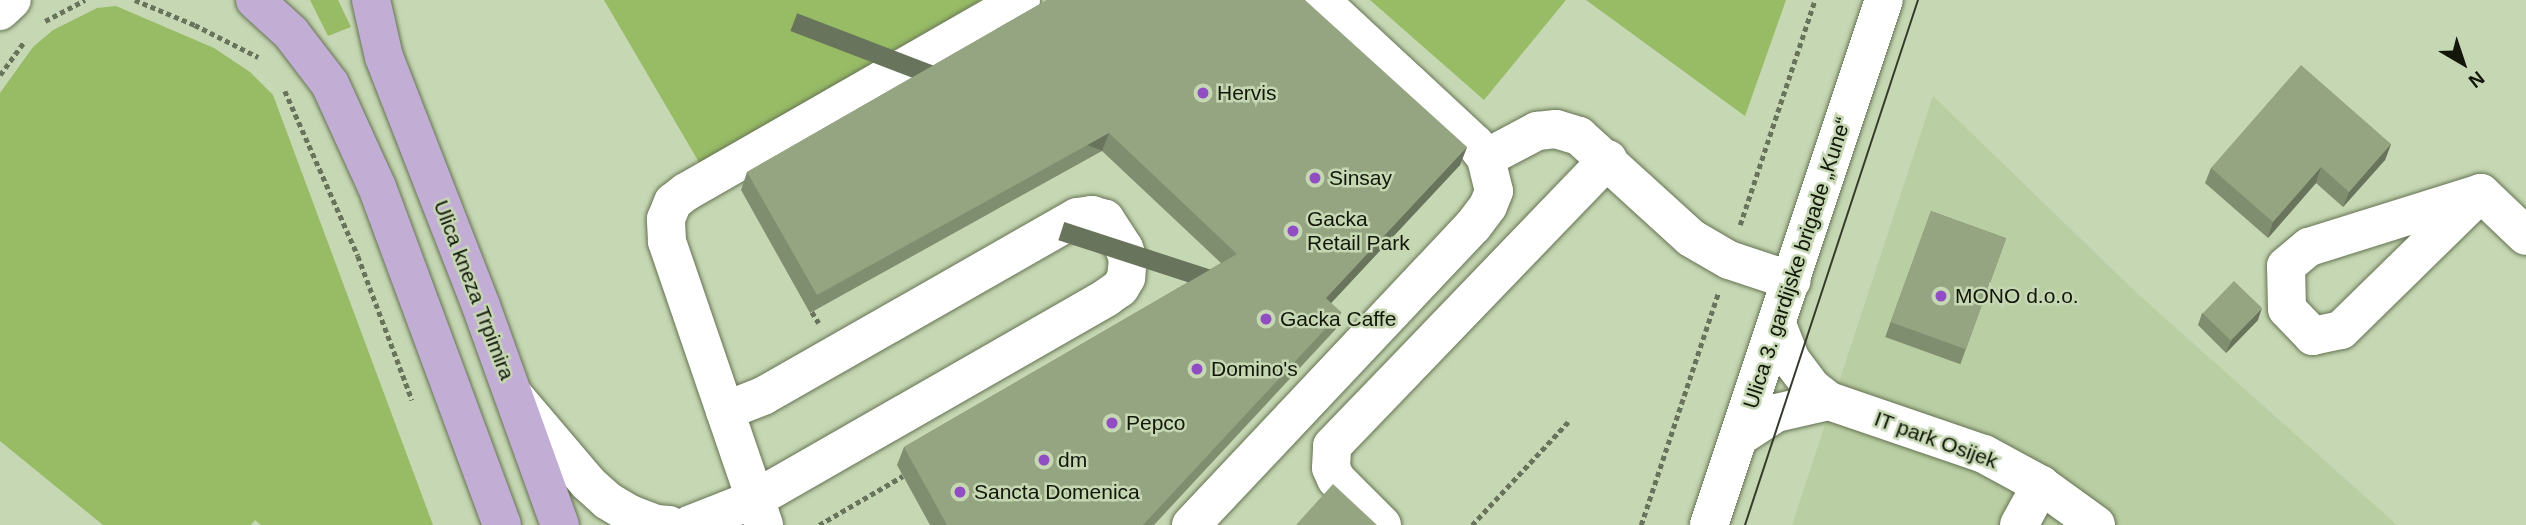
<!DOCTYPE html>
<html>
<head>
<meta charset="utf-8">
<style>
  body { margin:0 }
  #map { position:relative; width:2526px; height:525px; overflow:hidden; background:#c6d7b3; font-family:Arial,sans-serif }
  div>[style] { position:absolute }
  .built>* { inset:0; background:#bacea3 }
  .green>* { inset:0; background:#98bb66 }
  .path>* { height:4.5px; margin-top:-2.25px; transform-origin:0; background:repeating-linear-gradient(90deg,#68735b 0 5px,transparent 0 8.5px) }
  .roads { filter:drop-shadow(0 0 2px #647252) drop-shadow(0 0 2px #647252) }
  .minor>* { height:38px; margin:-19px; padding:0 19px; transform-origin:19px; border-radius:19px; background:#fff }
  .major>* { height:38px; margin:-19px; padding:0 19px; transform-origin:19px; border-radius:19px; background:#c2aed4 }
  .tram>* { height:2px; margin:-1px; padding:0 1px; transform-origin:1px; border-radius:1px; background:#353c2b }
  .wall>* { inset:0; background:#808e70; transform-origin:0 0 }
  .shaded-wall>* { inset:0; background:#68745b; transform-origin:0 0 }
  .building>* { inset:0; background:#95a582; transform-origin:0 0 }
  .dots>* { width:19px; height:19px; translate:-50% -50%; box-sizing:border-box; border:4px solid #c6d7b3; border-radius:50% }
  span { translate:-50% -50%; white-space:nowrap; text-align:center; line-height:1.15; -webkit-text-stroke:5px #c6d7b3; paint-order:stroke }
  .poi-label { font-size:21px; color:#12170a }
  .left { translate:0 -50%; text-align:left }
  .street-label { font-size:21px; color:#12170a }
  .north { position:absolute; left:2428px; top:28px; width:70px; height:70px; -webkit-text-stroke:5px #c6d7b3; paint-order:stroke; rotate:141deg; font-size:19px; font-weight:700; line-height:28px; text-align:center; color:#12170a }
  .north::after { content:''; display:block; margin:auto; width:24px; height:32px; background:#12170a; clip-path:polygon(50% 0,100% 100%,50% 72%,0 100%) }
</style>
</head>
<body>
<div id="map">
  <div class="built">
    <div style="clip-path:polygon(1933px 96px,2139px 295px,2397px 525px,1792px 525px)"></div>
  </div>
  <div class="green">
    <div style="clip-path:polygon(310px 0,338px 0,351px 27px,328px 36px)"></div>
    <div style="clip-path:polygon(604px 0,981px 0,700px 164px)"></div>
    <div style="clip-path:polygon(1370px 0,1566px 0,1484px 100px)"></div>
    <div style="clip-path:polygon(1586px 0,1786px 0,1745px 116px)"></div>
    <div style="clip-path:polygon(116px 6px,214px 48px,250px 72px,273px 95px,433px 525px,261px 525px,255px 520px,251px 525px,103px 525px,0 441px,0 93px,33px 47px,53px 30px,97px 8px)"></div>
  </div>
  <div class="path">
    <div style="left:135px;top:0;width:65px;rotate:22.6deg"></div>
    <div style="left:195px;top:25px;width:71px;rotate:26.9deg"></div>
    <div style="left:45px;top:21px;width:45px;rotate:-27.7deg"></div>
    <div style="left:0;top:75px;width:41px;rotate:-54deg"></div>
    <div style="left:285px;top:91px;width:180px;rotate:66.1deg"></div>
    <div style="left:358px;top:256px;width:154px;rotate:69.4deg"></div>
    <div style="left:1740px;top:225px;width:237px;rotate:-71.6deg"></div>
    <div style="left:812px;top:312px;width:13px;rotate:58deg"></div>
    <div style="left:819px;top:525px;width:97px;rotate:-30.3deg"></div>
    <div style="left:1472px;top:525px;width:141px;rotate:-47deg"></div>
    <div style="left:1641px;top:525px;width:244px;rotate:-71.6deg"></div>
  </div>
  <div class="roads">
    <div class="minor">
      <div style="left:0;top:11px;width:16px;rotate:-43deg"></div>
      <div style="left:1486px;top:158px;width:58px;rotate:-27.9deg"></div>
      <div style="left:1537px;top:131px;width:19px;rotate:-6deg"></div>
      <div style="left:1556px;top:129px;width:24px;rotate:17deg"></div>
      <div style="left:1579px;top:136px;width:151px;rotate:42.3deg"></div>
      <div style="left:1691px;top:238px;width:44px;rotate:30.1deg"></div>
      <div style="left:1729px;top:260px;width:66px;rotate:18.4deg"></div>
      <div style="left:2481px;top:193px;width:196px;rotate:135.6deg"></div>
      <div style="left:2341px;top:330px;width:29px;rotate:168deg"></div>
      <div style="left:2313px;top:336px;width:37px;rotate:-134deg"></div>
      <div style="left:2287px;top:309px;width:43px;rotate:-91.3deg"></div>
      <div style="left:2286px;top:266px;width:30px;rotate:-40deg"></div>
      <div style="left:2309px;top:247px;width:180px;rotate:-17.4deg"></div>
      <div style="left:2481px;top:193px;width:62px;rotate:43.7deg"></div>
      <div style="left:1777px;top:324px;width:39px;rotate:69deg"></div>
      <div style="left:1791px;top:360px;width:34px;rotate:53deg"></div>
      <div style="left:1811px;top:387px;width:23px;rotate:38deg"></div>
      <div style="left:1829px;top:401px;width:164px;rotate:18.9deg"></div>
      <div style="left:1984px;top:454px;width:65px;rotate:28.5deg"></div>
      <div style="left:2041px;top:485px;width:68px;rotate:36deg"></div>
      <div style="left:516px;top:398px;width:111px;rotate:49.7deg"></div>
      <div style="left:588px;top:483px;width:27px;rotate:42deg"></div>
      <div style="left:608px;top:501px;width:26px;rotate:31deg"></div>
      <div style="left:630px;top:514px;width:28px;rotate:21deg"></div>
      <div style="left:656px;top:524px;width:13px;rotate:4deg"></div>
      <div style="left:1739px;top:437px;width:44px;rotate:-33deg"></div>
      <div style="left:1776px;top:413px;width:54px;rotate:-12.8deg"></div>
      <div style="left:689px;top:525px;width:71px;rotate:-21.5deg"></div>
      <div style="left:755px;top:499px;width:406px;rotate:-29.8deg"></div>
      <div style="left:1107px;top:297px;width:16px;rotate:-35deg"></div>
      <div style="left:1120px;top:288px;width:12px;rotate:-59deg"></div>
      <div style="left:1126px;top:278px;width:19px;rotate:-84deg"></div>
      <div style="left:1128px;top:259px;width:12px;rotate:-110deg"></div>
      <div style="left:1124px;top:248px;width:35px;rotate:-123deg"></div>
      <div style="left:1105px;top:219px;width:14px;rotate:-163deg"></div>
      <div style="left:1092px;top:215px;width:15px;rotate:172deg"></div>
      <div style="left:1077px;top:217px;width:361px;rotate:150.3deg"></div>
      <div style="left:763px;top:396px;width:41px;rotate:158.5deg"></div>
      <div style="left:764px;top:525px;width:300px;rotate:-108.9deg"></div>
      <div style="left:667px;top:241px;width:22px;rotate:-93deg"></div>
      <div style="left:666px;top:219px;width:18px;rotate:-68deg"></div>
      <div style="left:673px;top:202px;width:16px;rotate:-38deg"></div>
      <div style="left:686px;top:192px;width:386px;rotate:-29.8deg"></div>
      <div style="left:1191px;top:525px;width:411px;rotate:-46.7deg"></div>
      <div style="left:1473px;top:226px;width:25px;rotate:-53deg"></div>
      <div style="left:1488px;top:206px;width:16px;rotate:-68deg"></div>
      <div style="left:1494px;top:191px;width:34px;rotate:-104deg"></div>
      <div style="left:1486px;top:158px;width:18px;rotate:-128deg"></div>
      <div style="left:1475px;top:144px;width:212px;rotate:-137.1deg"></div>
      <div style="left:1382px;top:525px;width:65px;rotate:-135deg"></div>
      <div style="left:1336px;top:479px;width:12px;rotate:-114deg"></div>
      <div style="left:1331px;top:468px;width:22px;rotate:-87deg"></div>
      <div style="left:1332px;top:446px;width:398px;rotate:-46.1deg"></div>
      <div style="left:1709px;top:525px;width:553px;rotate:-71.57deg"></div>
      <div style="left:2019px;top:525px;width:46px;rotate:-61.2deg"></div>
    </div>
    <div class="major">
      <div style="left:255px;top:0;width:49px;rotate:42.5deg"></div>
      <div style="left:291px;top:33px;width:64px;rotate:52.6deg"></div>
      <div style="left:330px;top:84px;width:113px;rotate:65.5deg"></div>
      <div style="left:377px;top:187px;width:360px;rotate:69.7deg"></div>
      <div style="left:371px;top:0;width:58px;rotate:77.2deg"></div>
      <div style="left:384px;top:57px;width:267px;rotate:68.7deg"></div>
      <div style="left:481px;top:306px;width:233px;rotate:70.2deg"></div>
    </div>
  </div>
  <div class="tram">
    <div style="left:1745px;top:525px;width:553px;rotate:-71.76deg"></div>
  </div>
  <div class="wall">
    <div style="clip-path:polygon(1047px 0,1467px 147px,1460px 165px,1331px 303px,1335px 330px,1154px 525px,930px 525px,897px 465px,904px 447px,1221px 263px,1102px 151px,810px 313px,741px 190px,747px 172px)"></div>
    <div style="clip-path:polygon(2391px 144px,2385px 160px,2343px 207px,2316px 183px,2268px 238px,2205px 183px,2211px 168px)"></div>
    <div style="left:1931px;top:211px;width:80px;height:134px;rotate:20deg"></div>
    <div style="clip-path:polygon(2202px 313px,2258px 320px,2226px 353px,2198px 325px)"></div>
  </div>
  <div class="shaded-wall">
    <div style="left:1109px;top:133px;width:19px;height:334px;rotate:111deg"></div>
    <div style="clip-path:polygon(2391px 144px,2385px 160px,2343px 207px,2349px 192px)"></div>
    <div style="clip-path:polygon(1467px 147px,1460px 165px,1319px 316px,1326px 298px)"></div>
    <div style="clip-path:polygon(2321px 167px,2316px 183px,2268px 238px,2273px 222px)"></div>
    <div style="clip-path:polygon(2262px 308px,2258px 320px,2226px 353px,2231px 341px)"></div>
    <div style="left:1341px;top:312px;width:19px;height:291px;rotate:108deg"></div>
  </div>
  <div class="building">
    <div style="clip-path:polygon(1047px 0,1305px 0,1467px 147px,1326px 298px,1341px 312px,1143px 525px,947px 525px,904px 447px,1237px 254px,1109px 133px,817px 295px,747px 172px)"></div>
    <div style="clip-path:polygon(2301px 65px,2391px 144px,2349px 192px,2321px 167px,2273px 222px,2211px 168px)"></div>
    <div style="left:1931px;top:211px;width:80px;height:118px;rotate:20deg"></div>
    <div style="left:2234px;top:281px;width:39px;height:45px;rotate:44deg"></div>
    <div style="clip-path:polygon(1333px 484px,1377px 525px,1296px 525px)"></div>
  </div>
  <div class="dots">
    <div style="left:1203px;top:93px;background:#914ec3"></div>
    <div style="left:1315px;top:178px;background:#914ec3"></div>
    <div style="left:1293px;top:231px;background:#914ec3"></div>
    <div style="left:1941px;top:296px;background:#914ec3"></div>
    <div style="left:1266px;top:319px;background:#914ec3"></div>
    <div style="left:1197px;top:369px;background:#914ec3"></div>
    <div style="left:1112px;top:423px;background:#914ec3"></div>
    <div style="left:1044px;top:460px;background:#914ec3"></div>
    <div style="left:960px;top:492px;background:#914ec3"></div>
  </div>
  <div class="poi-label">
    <span class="left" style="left:1217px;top:93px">Hervis</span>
    <span class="left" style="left:1329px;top:178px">Sinsay</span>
    <span class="left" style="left:1307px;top:231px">Gacka<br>Retail Park</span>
    <span class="left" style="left:1955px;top:296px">MONO d.o.o.</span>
    <span class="left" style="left:1280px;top:319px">Gacka Caffe</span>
    <span class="left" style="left:1211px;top:369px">Domino's</span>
    <span class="left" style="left:1126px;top:423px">Pepco</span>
    <span class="left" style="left:1058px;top:460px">dm</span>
    <span class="left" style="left:974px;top:492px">Sancta Domenica</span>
  </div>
  <div class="street-label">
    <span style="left:1797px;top:263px;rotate:-72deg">Ulica 3. gardijske brigade „Kune“</span>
    <span style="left:474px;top:290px;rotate:69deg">Ulica kneza Trpimira</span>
    <span style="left:1936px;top:440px;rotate:20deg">IT park Osijek</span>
  </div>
  <div class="north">N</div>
</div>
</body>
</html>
